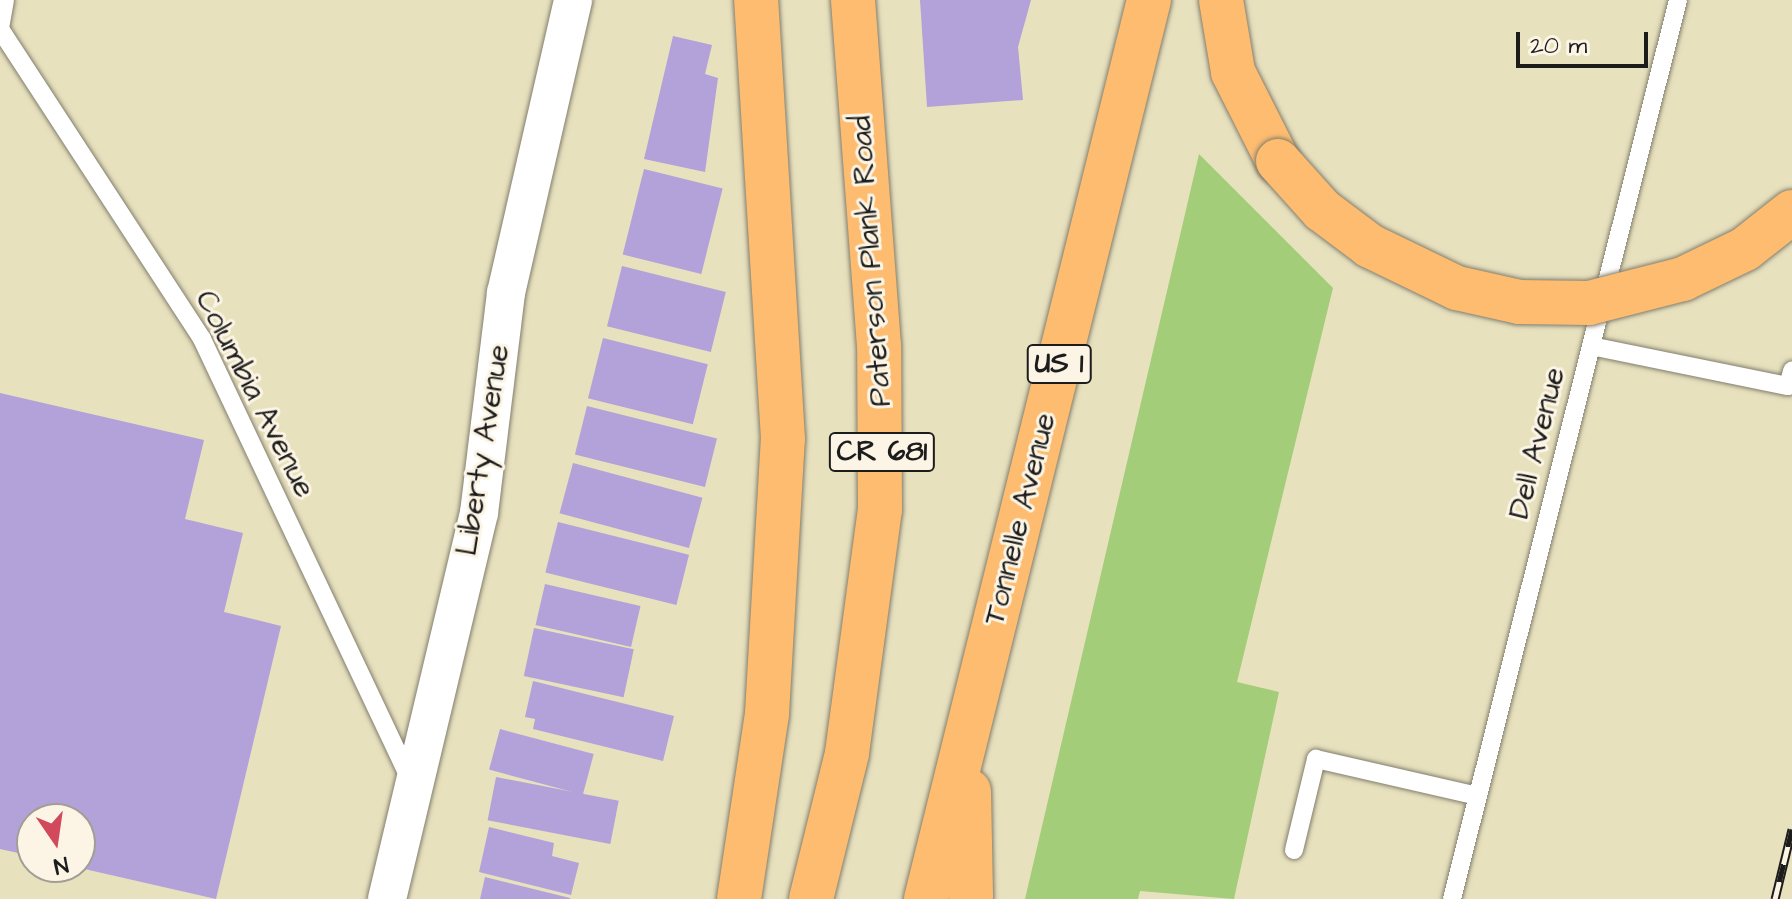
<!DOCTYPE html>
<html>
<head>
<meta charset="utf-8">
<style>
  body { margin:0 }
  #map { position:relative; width:1792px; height:899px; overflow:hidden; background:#e7e1be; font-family:"Architects Daughter",sans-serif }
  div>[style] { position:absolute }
  .green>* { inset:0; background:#a4cd79 }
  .building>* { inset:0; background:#b3a1d9; transform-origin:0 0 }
  .roads { filter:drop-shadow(0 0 2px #827e6d) drop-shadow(0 0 2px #827e6d) }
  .lane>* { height:18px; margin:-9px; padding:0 9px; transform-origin:9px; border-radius:9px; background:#fff }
  .street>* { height:38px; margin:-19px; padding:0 19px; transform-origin:19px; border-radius:19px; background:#fff }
  .primary>* { height:44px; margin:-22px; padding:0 22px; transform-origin:22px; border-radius:22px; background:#fdbc70 }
  .highway>* { height:44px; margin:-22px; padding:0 22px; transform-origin:22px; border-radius:22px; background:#fdbc70 }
  .rail>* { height:9px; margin-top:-4.5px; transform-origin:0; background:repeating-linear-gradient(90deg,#fcf5e5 0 18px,#1c1c1c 0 36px); box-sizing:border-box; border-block:2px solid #1c1c1c }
  .bridges { filter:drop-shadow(0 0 2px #827e6d) drop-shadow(0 0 2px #827e6d) }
  .highway-bridge>* { height:44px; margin:-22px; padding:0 22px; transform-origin:22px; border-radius:22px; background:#fdbc70 }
  span { translate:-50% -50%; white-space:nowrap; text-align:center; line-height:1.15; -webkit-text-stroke:6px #fcf5e5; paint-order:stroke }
  .shield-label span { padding:2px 6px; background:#fcf5e5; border:2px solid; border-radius:6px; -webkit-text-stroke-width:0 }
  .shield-label { font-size:28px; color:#1c1c1c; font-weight:700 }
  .street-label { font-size:30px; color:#1c1c1c }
  .north { position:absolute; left:16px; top:803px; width:80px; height:80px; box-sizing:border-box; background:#fcf5e5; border:2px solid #a29e95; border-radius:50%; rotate:167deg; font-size:22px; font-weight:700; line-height:32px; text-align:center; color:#1c1c1c }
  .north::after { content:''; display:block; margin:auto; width:28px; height:36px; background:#d1495b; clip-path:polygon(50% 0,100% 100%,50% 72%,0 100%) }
  .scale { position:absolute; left:1516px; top:32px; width:132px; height:36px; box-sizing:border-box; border:4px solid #1c1c1c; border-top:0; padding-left:10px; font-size:24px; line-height:28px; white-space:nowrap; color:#1c1c1c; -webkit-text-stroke:6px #fcf5e5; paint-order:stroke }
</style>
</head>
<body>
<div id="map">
  <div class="green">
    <div style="clip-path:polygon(1199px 154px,1333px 288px,1237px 682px,1279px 692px,1234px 899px,1140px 891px,1138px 899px,1025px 899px)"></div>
  </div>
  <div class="building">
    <div style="clip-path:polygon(920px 0,1031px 0,1018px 47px,1023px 100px,927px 107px)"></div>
    <div style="clip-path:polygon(673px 36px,712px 45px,705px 74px,718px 78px,705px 172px,644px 159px)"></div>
    <div style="left:644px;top:169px;width:81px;height:88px;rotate:14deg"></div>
    <div style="left:622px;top:266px;width:107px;height:62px;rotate:14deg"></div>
    <div style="left:603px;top:338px;width:108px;height:62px;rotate:14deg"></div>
    <div style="clip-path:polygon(0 393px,204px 440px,185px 519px,243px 533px,224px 612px,281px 626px,216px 899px,80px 868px,80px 819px,32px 819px,32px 856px,0 849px)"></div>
    <div style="left:587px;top:406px;width:134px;height:50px;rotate:14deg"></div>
    <div style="left:573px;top:463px;width:134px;height:52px;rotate:15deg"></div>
    <div style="left:558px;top:522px;width:135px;height:52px;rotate:14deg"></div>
    <div style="left:545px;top:584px;width:98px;height:42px;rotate:13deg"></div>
    <div style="left:534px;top:628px;width:102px;height:49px;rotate:12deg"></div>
    <div style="clip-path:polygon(533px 681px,674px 716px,663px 761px,533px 729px,535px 719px,525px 717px)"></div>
    <div style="left:500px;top:729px;width:97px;height:42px;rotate:15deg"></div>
    <div style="left:496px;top:777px;width:125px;height:44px;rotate:11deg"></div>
    <div style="clip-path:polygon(489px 827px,554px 843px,552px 856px,579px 863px,571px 895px,479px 872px)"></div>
    <div style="clip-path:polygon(485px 877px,570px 898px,570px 899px,480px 899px)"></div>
  </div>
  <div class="roads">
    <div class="lane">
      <div style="left:5px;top:0;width:29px;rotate:100deg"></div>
      <div style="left:0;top:29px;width:370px;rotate:56.9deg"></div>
      <div style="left:202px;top:339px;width:490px;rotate:64.7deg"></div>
      <div style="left:1591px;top:346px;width:201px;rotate:11.5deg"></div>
      <div style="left:1788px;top:386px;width:16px;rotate:-75deg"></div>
      <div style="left:1294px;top:850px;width:94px;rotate:-76.4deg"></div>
      <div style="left:1316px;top:759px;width:166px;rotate:12.9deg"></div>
      <div style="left:1452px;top:899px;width:927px;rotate:-75.89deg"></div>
    </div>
    <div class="street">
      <div style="left:387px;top:899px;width:397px;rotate:-76.6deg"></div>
      <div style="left:479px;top:513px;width:222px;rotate:-83deg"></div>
      <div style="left:506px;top:293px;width:301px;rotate:-77.1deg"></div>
    </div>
    <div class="primary">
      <div style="left:969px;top:791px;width:108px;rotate:88.9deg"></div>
      <div style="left:811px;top:899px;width:150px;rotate:-76.1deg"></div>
      <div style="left:847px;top:753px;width:245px;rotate:-82.3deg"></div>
      <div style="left:880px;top:510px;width:164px;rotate:-90.3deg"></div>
      <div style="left:879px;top:346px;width:347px;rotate:-94.3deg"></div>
      <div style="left:926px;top:899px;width:926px;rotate:-76.07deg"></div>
    </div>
    <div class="highway">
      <div style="left:1221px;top:0;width:73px;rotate:80.5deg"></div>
      <div style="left:1233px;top:72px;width:100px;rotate:63.2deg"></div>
      <div style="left:739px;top:899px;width:187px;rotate:-81.4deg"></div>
      <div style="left:767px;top:714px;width:275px;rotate:-86.7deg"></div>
      <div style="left:783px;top:439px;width:440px;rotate:-93.5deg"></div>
    </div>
  </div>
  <div class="rail">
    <div style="left:1775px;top:899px;width:72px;rotate:-76.3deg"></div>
  </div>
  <div class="bridges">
    <div class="highway-bridge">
      <div style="left:1278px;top:161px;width:66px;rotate:48.1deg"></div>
      <div style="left:1322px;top:210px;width:60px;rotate:36.9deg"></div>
      <div style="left:1370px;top:246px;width:97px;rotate:25.8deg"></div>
      <div style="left:1457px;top:288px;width:64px;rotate:12.7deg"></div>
      <div style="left:1519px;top:302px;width:70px;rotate:0.8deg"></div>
      <div style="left:1589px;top:303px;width:97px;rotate:-14.3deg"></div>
      <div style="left:1683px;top:279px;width:69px;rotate:-25.8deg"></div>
      <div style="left:1745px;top:249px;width:60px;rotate:-38.2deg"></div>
    </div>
  </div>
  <div class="shield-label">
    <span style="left:1059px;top:364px">US 1</span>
    <span style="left:882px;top:452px">CR 681</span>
  </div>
  <div class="street-label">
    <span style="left:871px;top:261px;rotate:-94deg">Paterson Plank Road</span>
    <span style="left:255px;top:394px;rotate:63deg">Columbia Avenue</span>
    <span style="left:1537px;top:443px;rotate:-76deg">Dell Avenue</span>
    <span style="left:483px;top:450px;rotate:-81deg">Liberty Avenue</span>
    <span style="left:1020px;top:519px;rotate:-76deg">Tonnelle Avenue</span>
  </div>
  <div class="north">N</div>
  <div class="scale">20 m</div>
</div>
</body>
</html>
